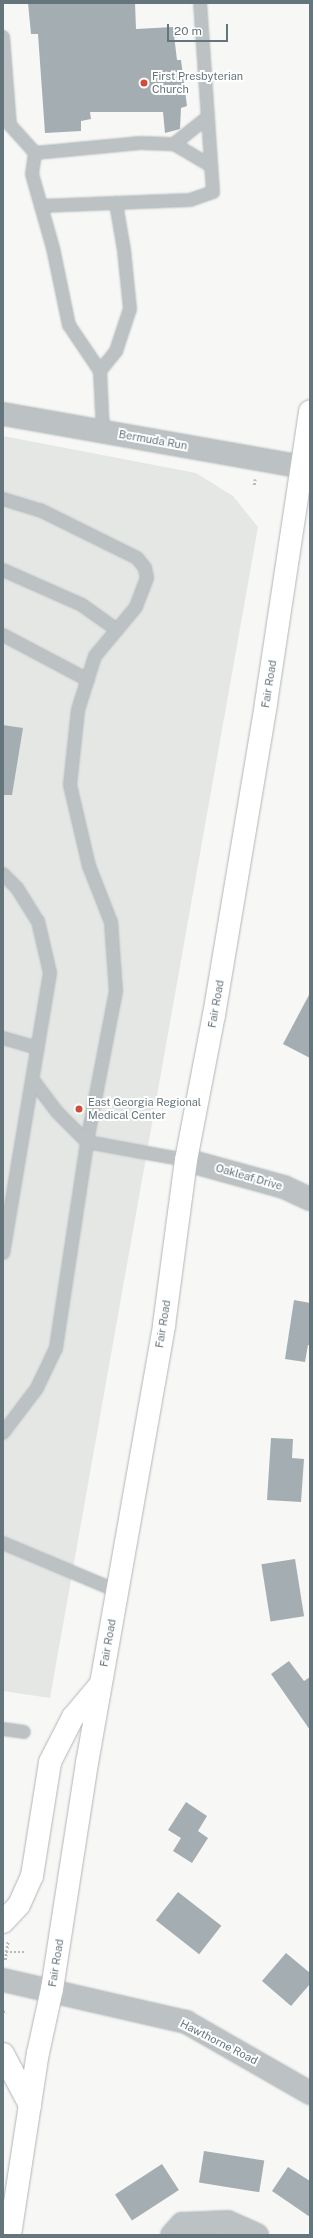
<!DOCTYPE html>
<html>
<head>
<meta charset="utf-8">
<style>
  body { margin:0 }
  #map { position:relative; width:313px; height:2238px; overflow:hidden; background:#f7f7f5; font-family:"Public Sans",sans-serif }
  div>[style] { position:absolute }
  .built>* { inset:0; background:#e5e7e5 }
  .building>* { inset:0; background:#a4adb1; transform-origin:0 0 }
  .path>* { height:2.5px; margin-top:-1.25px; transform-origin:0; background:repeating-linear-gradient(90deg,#b7bbbc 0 2px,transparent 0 4px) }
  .roads { filter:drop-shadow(0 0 1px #b0b6b8) drop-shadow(0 0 1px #b0b6b8) }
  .lane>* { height:12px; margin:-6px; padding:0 6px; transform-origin:6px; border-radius:6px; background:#bcc1c4 }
  .street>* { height:22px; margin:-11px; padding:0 11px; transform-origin:11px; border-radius:11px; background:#bcc1c4 }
  .primary>* { height:22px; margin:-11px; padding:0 11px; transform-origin:11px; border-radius:11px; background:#fff }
  .dots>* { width:11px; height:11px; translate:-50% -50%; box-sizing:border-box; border:2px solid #fff; border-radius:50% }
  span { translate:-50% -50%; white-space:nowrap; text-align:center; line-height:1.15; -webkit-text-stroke:4px #fff; paint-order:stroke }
  .poi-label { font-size:11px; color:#65757c }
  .left { translate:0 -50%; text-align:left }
  .street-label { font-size:11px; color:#65757c }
  .frame { position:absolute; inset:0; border:4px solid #65757c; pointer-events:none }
  .scale { position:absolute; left:167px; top:24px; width:61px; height:18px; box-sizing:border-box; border:2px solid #65757c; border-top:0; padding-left:5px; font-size:12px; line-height:14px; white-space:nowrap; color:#65757c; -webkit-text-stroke:3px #fff; paint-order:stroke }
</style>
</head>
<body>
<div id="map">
  <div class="built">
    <div style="clip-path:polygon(3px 436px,196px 473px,233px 496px,258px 527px,50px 1698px,3px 1691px)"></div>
  </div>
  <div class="building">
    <div style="clip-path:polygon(28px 3px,135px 3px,136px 29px,173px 27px,177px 60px,181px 60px,187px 106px,181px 108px,180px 129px,165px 133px,163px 112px,90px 112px,91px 119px,81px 121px,81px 131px,45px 133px,38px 34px,31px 34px)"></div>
    <div style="clip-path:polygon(3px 725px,23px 728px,12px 795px,3px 795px)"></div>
    <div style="clip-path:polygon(310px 993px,310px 1058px,283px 1044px)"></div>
    <div style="clip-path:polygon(294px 1300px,310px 1303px,310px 1345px,308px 1345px,305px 1362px,285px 1359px)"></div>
    <div style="clip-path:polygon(271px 1438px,293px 1439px,292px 1458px,304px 1459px,301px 1502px,267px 1500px)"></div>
    <div style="left:295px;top:1559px;width:58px;height:34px;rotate:81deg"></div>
    <div style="clip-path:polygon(289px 1661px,304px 1681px,310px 1677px,310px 1730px,271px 1674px)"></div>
    <div style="clip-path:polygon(186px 1802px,207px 1816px,198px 1831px,208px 1838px,192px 1863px,173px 1851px,181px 1838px,168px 1830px)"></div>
    <div style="left:178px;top:1892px;width:55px;height:36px;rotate:38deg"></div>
    <div style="clip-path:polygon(286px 1953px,310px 1973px,310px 1984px,291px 2006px,262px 1981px)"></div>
    <div style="left:204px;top:2151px;width:61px;height:32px;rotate:9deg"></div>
    <div style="left:162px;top:2164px;width:31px;height:56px;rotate:57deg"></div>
    <div style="clip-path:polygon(288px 2167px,310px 2181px,310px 2217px,272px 2191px)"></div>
  </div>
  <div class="path">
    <div style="left:254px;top:485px;width:6px;rotate:-81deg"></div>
    <div style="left:6px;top:1952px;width:18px"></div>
    <div style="left:5px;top:1960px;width:19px;rotate:-81deg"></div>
    <div style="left:3px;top:2011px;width:4px;rotate:27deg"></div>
  </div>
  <div class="roads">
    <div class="lane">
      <div style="left:3px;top:37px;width:88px;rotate:85.5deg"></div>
      <div style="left:10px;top:125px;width:38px;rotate:48deg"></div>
      <div style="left:35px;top:153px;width:21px;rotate:98deg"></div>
      <div style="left:32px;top:174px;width:77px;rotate:74.2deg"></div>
      <div style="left:53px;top:248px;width:79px;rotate:78.3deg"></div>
      <div style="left:69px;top:325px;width:55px;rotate:56deg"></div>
      <div style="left:100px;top:371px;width:61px;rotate:87.2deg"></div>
      <div style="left:174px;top:144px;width:43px;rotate:-38.5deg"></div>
      <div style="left:35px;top:153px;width:106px;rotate:-5.4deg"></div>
      <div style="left:141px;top:143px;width:33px;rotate:2deg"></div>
      <div style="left:174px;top:144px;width:43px;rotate:30.7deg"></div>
      <div style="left:41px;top:206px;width:149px;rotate:-2.3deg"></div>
      <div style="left:190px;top:200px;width:24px;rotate:-19deg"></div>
      <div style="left:213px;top:192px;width:189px;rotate:-93.9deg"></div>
      <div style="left:100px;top:371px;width:26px;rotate:-51deg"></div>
      <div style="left:116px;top:351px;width:44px;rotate:-71.6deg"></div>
      <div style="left:130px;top:309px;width:59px;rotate:-95.8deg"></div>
      <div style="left:124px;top:250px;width:48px;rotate:-99.7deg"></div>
      <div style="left:3px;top:499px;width:39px;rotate:17deg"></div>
      <div style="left:40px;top:510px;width:108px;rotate:26.3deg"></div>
      <div style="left:137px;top:558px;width:13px;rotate:51deg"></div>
      <div style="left:145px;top:568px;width:10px;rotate:79deg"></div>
      <div style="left:147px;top:578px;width:31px;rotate:111deg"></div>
      <div style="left:136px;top:607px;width:64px;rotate:129.9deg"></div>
      <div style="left:95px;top:656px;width:57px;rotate:107.5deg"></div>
      <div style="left:78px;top:710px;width:75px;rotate:96.1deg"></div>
      <div style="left:70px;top:785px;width:83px;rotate:76.8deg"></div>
      <div style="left:89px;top:866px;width:60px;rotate:68.6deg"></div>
      <div style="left:111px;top:922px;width:69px;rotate:85.9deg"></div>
      <div style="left:116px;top:991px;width:154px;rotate:100.9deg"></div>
      <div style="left:87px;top:1142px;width:42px;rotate:-135deg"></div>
      <div style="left:57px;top:1112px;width:39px;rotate:-127deg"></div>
      <div style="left:3px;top:570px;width:86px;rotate:23.9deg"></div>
      <div style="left:82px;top:605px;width:43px;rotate:35.5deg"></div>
      <div style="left:3px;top:635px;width:96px;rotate:27.9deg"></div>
      <div style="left:3px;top:874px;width:20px;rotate:45deg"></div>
      <div style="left:17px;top:888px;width:39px;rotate:58deg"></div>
      <div style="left:38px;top:921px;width:53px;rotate:77deg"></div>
      <div style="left:50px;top:973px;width:284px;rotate:99.5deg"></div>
      <div style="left:3px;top:1038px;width:36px;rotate:16deg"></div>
      <div style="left:3px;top:1433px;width:56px;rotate:-52.9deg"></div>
      <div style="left:37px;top:1388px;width:44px;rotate:-64.6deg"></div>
      <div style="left:56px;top:1348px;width:208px;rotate:-81.4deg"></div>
      <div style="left:87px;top:1142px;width:101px;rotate:10.3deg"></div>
      <div style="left:3px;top:1543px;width:124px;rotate:22.8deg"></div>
      <div style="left:3px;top:1729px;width:21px;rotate:8deg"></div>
    </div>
    <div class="street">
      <div style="left:3px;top:414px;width:312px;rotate:10deg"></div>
      <div style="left:186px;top:1160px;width:102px;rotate:15.4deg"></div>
      <div style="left:284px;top:1187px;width:29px;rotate:25deg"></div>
      <div style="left:3px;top:1980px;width:188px;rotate:12.9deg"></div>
      <div style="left:186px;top:2022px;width:143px;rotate:29.8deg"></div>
      <div style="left:172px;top:2235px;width:15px;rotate:-48deg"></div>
      <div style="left:182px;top:2224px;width:46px;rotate:-2.5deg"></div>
      <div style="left:228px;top:2222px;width:32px;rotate:24deg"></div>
    </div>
    <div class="primary">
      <div style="left:3px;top:1922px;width:23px;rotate:-47deg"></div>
      <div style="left:19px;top:1905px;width:32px;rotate:-66deg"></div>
      <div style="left:32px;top:1876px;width:115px;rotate:-81deg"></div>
      <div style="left:50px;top:1762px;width:51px;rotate:-62.9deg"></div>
      <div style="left:73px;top:1717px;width:42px;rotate:-49.8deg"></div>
      <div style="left:3px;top:2054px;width:58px;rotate:62.1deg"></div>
      <div style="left:10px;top:2235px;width:184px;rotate:-81.3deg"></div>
      <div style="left:38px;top:2053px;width:66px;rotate:-77.7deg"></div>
      <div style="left:52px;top:1989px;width:229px;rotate:-81.2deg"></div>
      <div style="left:87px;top:1763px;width:445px;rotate:-80deg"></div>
      <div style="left:164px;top:1325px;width:166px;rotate:-82.4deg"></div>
      <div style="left:186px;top:1160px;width:148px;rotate:-79.1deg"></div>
      <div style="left:214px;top:1015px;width:316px;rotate:-80.5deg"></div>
      <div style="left:266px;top:703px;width:295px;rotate:-81.4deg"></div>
    </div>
  </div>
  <div class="dots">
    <div style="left:144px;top:83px;background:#d24c3a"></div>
    <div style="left:79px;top:1109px;background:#d24c3a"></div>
  </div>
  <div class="poi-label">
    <span class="left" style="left:152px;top:83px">First Presbyterian<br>Church</span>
    <span class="left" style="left:88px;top:1109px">East Georgia Regional<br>Medical Center</span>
  </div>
  <div class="street-label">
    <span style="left:153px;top:440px;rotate:10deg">Bermuda Run</span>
    <span style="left:269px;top:684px;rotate:-81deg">Fair Road</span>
    <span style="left:216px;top:1004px;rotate:-80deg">Fair Road</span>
    <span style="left:249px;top:1177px;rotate:16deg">Oakleaf Drive</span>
    <span style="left:163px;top:1324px;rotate:-81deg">Fair Road</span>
    <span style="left:108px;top:1643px;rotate:-80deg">Fair Road</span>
    <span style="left:56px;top:1963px;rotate:-81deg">Fair Road</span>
    <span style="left:219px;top:2042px;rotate:27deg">Hawthorne Road</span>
  </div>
  <div class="frame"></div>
  <div class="scale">20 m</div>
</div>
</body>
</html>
